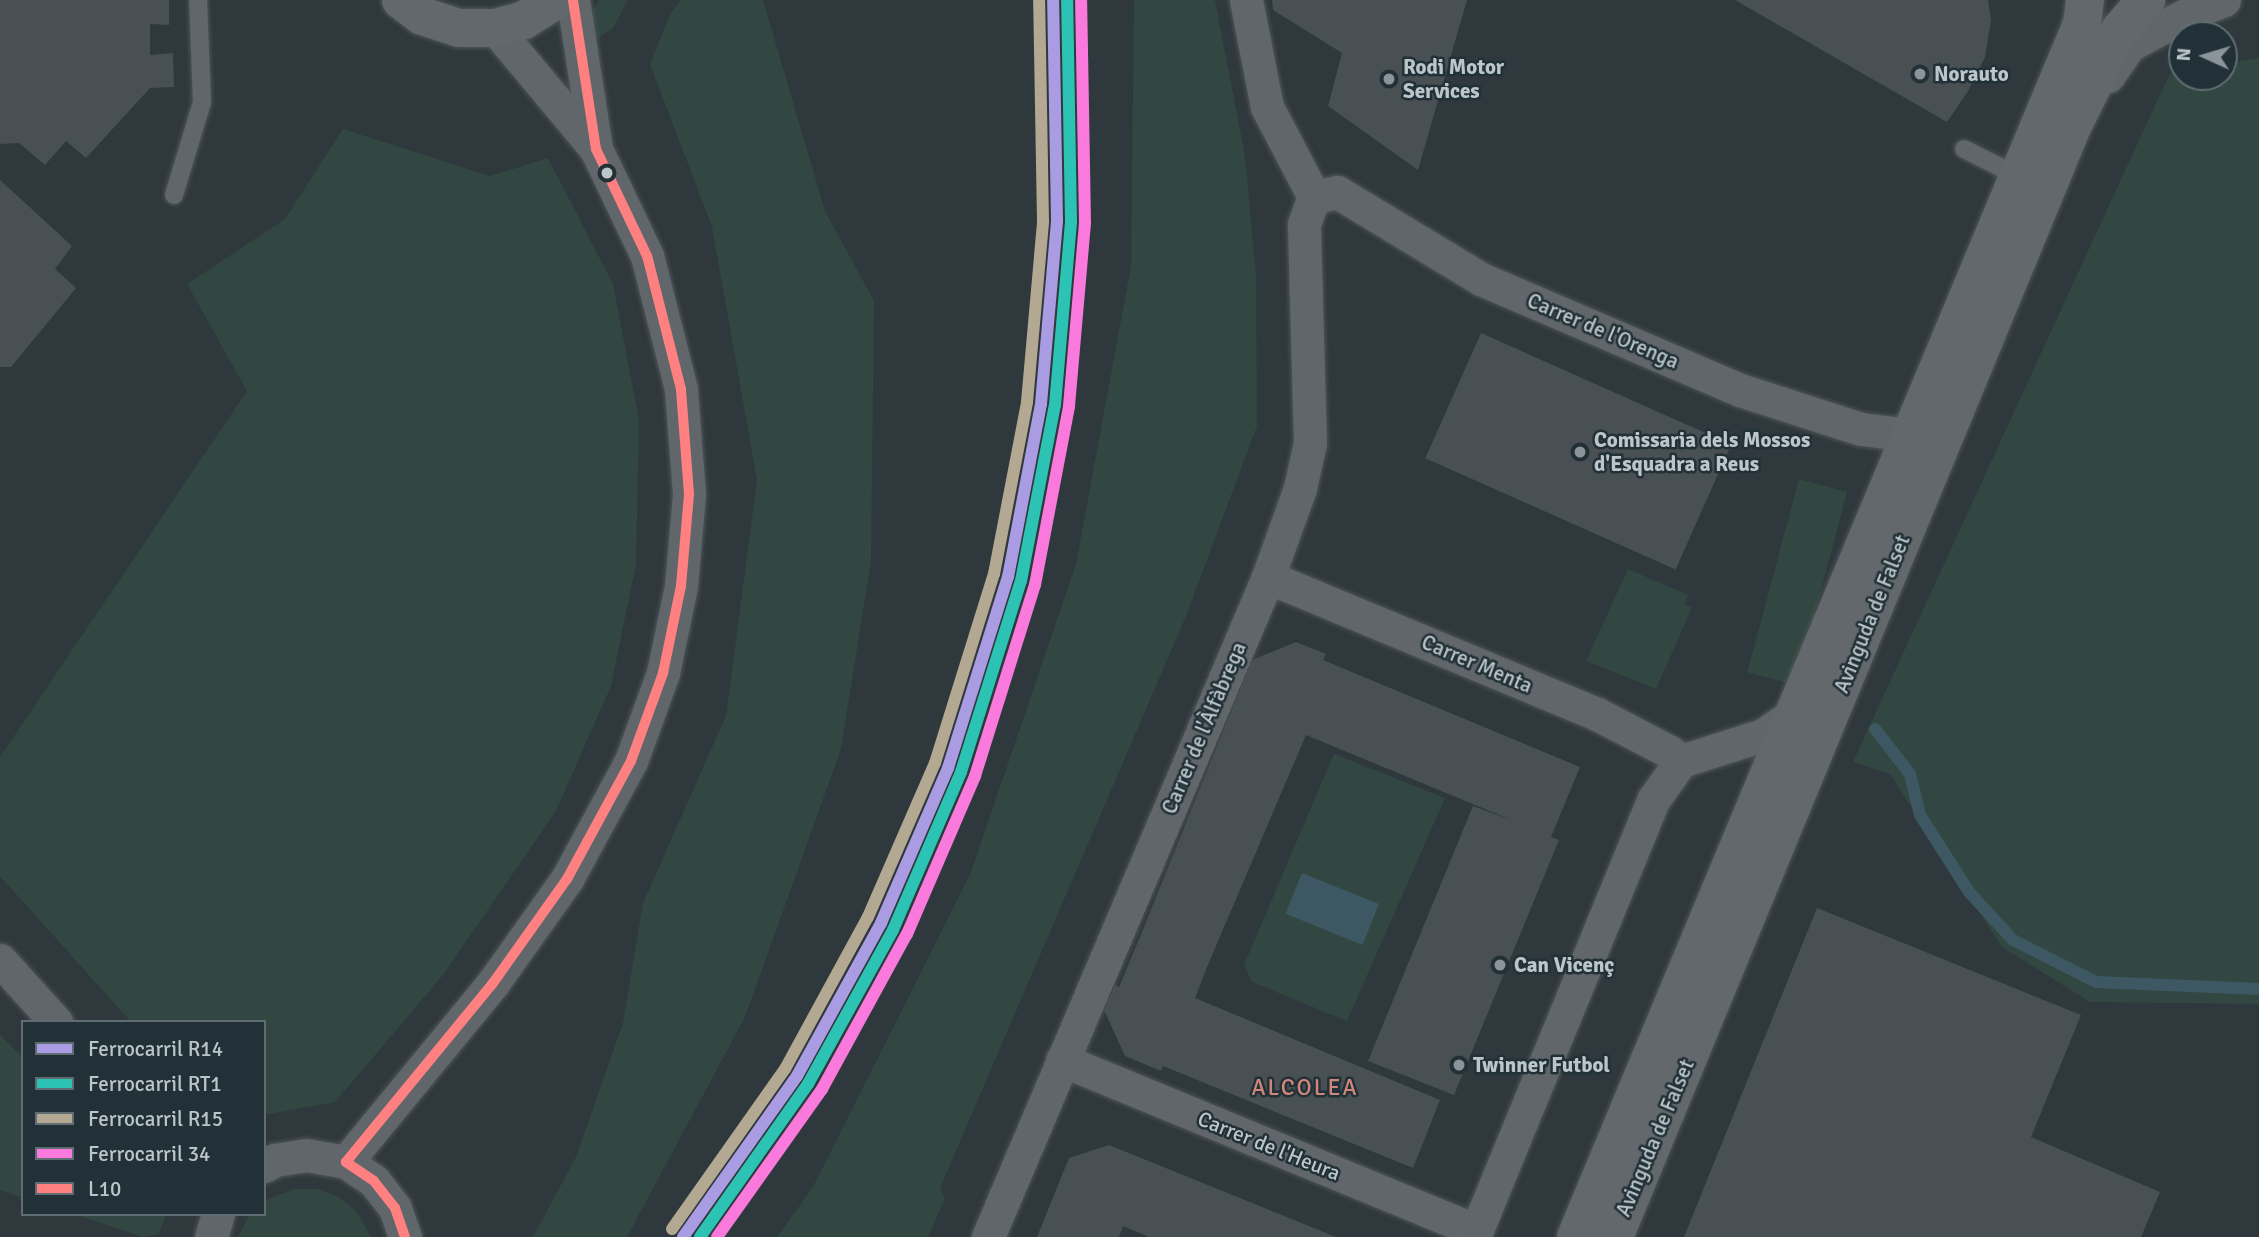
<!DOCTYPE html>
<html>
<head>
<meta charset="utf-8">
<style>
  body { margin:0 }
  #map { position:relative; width:2259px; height:1237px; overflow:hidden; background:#2f383c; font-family:Signika,sans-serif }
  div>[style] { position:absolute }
  .green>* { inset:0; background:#324741; transform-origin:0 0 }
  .water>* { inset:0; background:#3e5863; transform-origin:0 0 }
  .stream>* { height:12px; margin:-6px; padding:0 6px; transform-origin:6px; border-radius:6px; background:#3e5863 }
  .building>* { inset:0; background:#485053; transform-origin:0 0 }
  .roads { filter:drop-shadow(0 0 2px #4d5457) drop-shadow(0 0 2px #4d5457) }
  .service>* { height:18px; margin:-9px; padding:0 9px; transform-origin:9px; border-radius:9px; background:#60666a }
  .minor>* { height:33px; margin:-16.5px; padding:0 16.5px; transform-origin:16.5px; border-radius:16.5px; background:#60666a }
  .primary>* { height:38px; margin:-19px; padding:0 19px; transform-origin:19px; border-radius:19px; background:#62686c }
  .bus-1>* { height:10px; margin:-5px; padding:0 5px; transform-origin:5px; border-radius:5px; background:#ff8080 }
  .rail-1>* { height:12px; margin:-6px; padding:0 6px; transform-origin:6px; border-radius:6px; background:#a99ce2 }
  .rail-2>* { height:12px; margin:-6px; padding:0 6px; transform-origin:6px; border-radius:6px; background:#2dc3b4 }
  .rail-3>* { height:12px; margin:-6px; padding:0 6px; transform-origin:6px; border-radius:6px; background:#b3a892 }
  .rail-4>* { height:12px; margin:-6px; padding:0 6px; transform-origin:6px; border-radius:6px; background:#f97adc }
  .dots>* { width:19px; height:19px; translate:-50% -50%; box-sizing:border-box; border:4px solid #223137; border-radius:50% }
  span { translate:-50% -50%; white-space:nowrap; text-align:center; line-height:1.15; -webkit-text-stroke:5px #223137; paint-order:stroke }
  .poi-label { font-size:21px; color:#bbc6cb; font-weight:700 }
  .left { translate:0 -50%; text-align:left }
  .street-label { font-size:21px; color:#bbc6cb }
  .neighbourhood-label { font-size:23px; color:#d0867a; letter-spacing:2px }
  .legend { position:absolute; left:21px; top:1020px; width:245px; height:196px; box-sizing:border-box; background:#223137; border:2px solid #5f6d72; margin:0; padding:9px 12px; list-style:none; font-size:21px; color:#bbc6cb }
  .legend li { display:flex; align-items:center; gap:14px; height:35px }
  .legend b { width:35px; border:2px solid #5f6d72 }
  .north { position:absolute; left:2168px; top:21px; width:70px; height:70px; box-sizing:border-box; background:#223137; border:2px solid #5f6d72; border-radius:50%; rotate:274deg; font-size:19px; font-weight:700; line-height:28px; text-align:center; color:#bbc6cb }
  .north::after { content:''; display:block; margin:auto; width:24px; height:32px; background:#8a9499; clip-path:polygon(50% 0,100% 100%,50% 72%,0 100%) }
</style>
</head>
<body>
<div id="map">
  <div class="green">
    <div style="clip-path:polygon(599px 0,628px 0,613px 28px,591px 43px,589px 16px)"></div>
    <div style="clip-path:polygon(681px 0,763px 0,825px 211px,874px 301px,871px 561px,841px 749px,745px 1017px,627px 1237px,533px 1237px,576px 1157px,623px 1023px,643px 903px,726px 716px,757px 480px,712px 227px,650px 64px,671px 12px)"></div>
    <div style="clip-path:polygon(1134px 0,1215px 0,1245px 156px,1256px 277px,1257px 426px,1186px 616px,940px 1188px,945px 1199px,928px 1237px,777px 1237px,813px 1187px,971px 872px,1076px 564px,1131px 266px)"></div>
    <div style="clip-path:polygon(2259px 58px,2259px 1004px,2090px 1002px,2002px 947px,1890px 774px,1853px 762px,2169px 75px,2182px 72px,2182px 77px,2224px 77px,2224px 64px)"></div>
    <div style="clip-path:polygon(343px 129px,490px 176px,548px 158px,613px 284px,639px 420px,636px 564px,611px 686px,556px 811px,443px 975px,335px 1102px,264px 1115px,264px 1022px,131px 1022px,0 876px,0 757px,247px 391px,187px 284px,285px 219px)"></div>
    <div style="left:1799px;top:479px;width:50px;height:200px;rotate:15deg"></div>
    <div style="clip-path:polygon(1628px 569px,1688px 595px,1684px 604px,1692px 607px,1656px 689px,1586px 661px)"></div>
    <div style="clip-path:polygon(1334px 754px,1445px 798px,1347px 1021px,1252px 982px,1244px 965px)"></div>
    <div style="clip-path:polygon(0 1035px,23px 1058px,23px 1198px,0 1190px)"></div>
    <div style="clip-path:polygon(294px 1189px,317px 1189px,339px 1197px,357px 1212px,371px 1237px,238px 1237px,250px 1214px,264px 1214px,264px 1201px)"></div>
    <div style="clip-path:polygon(74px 1214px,166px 1214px,159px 1234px,143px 1237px)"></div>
  </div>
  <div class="water">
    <div style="left:1302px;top:873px;width:83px;height:44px;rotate:22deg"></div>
  </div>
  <div class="stream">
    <div style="left:1875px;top:729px;width:57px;rotate:52.1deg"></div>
    <div style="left:1910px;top:774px;width:42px;rotate:76.3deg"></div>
    <div style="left:1920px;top:815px;width:91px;rotate:57.5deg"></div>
    <div style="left:1969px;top:892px;width:65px;rotate:47.5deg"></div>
    <div style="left:2013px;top:940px;width:93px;rotate:26.8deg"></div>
    <div style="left:2096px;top:982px;width:163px;rotate:2.5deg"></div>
  </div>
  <div class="building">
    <div style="clip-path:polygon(0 0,169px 0,169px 25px,150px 24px,150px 55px,173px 53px,174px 87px,150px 88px,86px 158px,66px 141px,45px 165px,19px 143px,0 144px)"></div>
    <div style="clip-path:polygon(1272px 0,1467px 0,1418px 170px,1328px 106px,1342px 53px,1273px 10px)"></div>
    <div style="clip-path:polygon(1735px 0,1988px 0,1991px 20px,1985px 57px,1968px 91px,1947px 122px)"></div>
    <div style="clip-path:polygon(0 180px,72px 246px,55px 269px,76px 288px,11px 367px,0 367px)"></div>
    <div style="left:1481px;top:333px;width:274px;height:137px;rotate:24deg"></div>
    <div style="clip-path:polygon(1296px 642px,1326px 654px,1323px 660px,1580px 767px,1551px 837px,1559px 840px,1454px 1095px,1368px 1061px,1473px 806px,1514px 821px,1306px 735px,1207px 967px,1195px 998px,1440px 1100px,1413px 1168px,1163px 1066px,1161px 1071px,1125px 1056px,1104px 1010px,1115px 985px,1119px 987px,1139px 939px,1252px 660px)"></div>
    <div style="clip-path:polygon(1817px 908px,2081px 1015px,2031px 1137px,2160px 1192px,2141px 1237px,1684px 1237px)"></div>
    <div style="clip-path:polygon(1109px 1145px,1336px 1237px,1149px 1237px,1123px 1226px,1119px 1237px,1037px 1237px,1069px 1158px)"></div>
  </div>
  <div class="roads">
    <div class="service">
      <div style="left:1964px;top:149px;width:58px;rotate:26.6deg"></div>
      <div style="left:174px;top:195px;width:97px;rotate:-73.2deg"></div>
      <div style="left:202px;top:102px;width:102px;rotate:-92.2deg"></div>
    </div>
    <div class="minor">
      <div style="left:573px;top:0;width:151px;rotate:81.2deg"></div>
      <div style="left:1246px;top:0;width:109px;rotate:78.9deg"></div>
      <div style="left:1267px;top:107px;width:102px;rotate:62.4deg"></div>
      <div style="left:2108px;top:76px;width:38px;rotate:-55deg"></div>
      <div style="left:2130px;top:45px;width:60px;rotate:-28.7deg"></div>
      <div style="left:2183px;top:16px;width:44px;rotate:-21.3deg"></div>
      <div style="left:1314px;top:197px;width:24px;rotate:-12deg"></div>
      <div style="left:1337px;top:192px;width:168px;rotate:31.1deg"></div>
      <div style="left:1481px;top:279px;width:282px;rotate:23.2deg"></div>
      <div style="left:1740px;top:390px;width:127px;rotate:17.9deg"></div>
      <div style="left:1861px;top:429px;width:48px;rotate:7.1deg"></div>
      <div style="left:1268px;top:577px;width:356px;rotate:22.6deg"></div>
      <div style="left:1597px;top:714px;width:82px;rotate:27.5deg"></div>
      <div style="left:1670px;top:752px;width:14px;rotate:39deg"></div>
      <div style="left:0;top:960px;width:84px;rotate:47.9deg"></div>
      <div style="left:1062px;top:1060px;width:448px;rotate:22.4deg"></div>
      <div style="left:346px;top:1162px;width:232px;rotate:-50.6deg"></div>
      <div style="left:493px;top:983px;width:128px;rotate:-54.6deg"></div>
      <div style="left:567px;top:879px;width:134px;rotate:-61.5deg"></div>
      <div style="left:631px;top:761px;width:94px;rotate:-70deg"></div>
      <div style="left:663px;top:673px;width:89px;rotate:-78.3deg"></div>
      <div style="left:681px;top:586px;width:92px;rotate:-85deg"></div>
      <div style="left:689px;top:494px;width:105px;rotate:-94.4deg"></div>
      <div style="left:681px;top:389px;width:137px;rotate:-104.3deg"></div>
      <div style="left:647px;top:256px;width:119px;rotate:-115.5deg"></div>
      <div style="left:596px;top:149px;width:158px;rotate:-129.9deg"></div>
      <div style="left:264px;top:1166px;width:13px;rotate:-29deg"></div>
      <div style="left:275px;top:1160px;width:31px;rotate:-9deg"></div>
      <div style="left:306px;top:1155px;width:41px;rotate:9.9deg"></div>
      <div style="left:346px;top:1162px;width:34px;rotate:34deg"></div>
      <div style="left:374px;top:1181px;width:34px;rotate:52deg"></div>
      <div style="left:395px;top:1208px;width:31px;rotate:71deg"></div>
      <div style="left:211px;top:1237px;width:24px;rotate:-73deg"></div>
      <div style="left:988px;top:1237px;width:717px;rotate:-67.01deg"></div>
      <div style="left:1268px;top:577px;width:95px;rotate:-70.2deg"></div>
      <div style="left:1300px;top:488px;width:46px;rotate:-77.5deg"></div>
      <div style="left:1310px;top:443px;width:219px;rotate:-91.6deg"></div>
      <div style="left:1304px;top:224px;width:29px;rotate:-70deg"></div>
      <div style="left:1474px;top:1237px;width:472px;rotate:-67.7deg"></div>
      <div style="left:1653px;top:800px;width:48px;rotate:-54.3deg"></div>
      <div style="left:1681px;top:761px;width:86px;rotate:-17.6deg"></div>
      <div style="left:1763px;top:735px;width:35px;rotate:-35deg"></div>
    </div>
    <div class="primary">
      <div style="left:401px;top:0;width:26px;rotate:37deg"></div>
      <div style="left:422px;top:16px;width:38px;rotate:18deg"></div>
      <div style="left:458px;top:28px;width:37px"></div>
      <div style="left:495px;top:28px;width:30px;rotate:-15deg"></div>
      <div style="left:524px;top:20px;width:38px;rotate:-32deg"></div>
      <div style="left:1576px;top:1237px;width:1314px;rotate:-67.36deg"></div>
      <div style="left:2082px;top:24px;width:24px;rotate:-83deg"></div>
      <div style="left:1614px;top:1237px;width:1201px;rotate:-67.58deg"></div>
      <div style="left:2072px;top:127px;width:108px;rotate:-63.7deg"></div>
      <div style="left:2120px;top:30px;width:40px;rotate:-49deg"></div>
    </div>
  </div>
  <div class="bus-1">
    <div style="left:405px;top:1237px;width:31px;rotate:-109deg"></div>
    <div style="left:395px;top:1208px;width:34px;rotate:-128deg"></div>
    <div style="left:374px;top:1181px;width:34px;rotate:-146deg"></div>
    <div style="left:346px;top:1162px;width:232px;rotate:-50.6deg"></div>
    <div style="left:493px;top:983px;width:128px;rotate:-54.6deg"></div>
    <div style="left:567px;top:879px;width:134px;rotate:-61.5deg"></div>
    <div style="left:631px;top:761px;width:94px;rotate:-70deg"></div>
    <div style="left:663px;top:673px;width:89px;rotate:-78.3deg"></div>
    <div style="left:681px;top:586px;width:92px;rotate:-85deg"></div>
    <div style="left:689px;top:494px;width:105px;rotate:-94.4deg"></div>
    <div style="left:681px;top:389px;width:137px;rotate:-104.3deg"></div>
    <div style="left:647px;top:256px;width:119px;rotate:-115.5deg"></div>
    <div style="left:596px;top:149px;width:151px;rotate:-98.8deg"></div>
  </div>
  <div class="rail-1">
    <div style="left:683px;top:1237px;width:197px;rotate:-54.7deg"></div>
    <div style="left:797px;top:1076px;width:175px;rotate:-61.2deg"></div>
    <div style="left:881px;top:923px;width:169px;rotate:-66.6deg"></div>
    <div style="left:948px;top:768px;width:200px;rotate:-72.6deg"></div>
    <div style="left:1008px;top:577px;width:176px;rotate:-79.2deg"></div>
    <div style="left:1041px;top:404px;width:184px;rotate:-85deg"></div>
    <div style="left:1057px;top:221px;width:221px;rotate:-91deg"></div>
  </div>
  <div class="rail-2">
    <div style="left:700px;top:1237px;width:187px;rotate:-54.8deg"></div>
    <div style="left:808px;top:1084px;width:176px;rotate:-61.1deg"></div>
    <div style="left:893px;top:930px;width:172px;rotate:-66.7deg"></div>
    <div style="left:961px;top:772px;width:200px;rotate:-72.6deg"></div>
    <div style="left:1021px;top:581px;width:179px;rotate:-79.1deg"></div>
    <div style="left:1055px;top:405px;width:184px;rotate:-85deg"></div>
    <div style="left:1071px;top:222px;width:222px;rotate:-91deg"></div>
  </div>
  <div class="rail-3">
    <div style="left:672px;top:1229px;width:196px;rotate:-54.8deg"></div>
    <div style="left:785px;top:1069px;width:173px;rotate:-61.4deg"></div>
    <div style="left:868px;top:917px;width:168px;rotate:-66.5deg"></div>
    <div style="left:935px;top:763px;width:198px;rotate:-72.7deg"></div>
    <div style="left:994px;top:574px;width:175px;rotate:-79.1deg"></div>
    <div style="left:1027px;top:402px;width:182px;rotate:-84.9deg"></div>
    <div style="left:1043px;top:221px;width:221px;rotate:-91deg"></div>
  </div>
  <div class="rail-4">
    <div style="left:717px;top:1237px;width:181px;rotate:-54.6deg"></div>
    <div style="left:822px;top:1089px;width:177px;rotate:-61.3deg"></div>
    <div style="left:907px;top:934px;width:172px;rotate:-66.7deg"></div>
    <div style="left:975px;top:776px;width:200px;rotate:-72.6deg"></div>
    <div style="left:1035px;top:585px;width:182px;rotate:-79.2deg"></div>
    <div style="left:1069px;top:406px;width:184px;rotate:-85deg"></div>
    <div style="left:1085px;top:223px;width:223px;rotate:-91deg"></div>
  </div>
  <div class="dots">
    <div style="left:1920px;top:74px;background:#8a9499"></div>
    <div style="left:1389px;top:79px;background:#8a9499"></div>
    <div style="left:607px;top:173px;background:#bbc6cb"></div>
    <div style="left:1580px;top:452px;background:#8a9499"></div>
    <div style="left:1500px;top:965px;background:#8a9499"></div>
    <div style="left:1459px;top:1065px;background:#8a9499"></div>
  </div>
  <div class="poi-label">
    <span class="left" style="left:1403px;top:79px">Rodi Motor<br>Services</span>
    <span class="left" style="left:1934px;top:74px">Norauto</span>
    <span class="left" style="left:1594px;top:452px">Comissaria dels Mossos<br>d'Esquadra a Reus</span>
    <span class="left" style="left:1514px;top:965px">Can Vicenç</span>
    <span class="left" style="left:1473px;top:1065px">Twinner Futbol</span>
  </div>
  <div class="street-label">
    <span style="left:1603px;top:331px;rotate:23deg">Carrer de l'Orenga</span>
    <span style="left:1872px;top:614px;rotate:-68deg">Avinguda de Falset</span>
    <span style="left:1477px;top:664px;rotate:23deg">Carrer Menta</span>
    <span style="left:1204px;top:728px;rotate:-67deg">Carrer de l'Àlfàbrega</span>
    <span style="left:1655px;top:1138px;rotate:-67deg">Avinguda de Falset</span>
    <span style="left:1269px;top:1146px;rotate:22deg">Carrer de l'Heura</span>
  </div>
  <div class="neighbourhood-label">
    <span style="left:1305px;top:1088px">ALCOLEA</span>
  </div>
  <ul class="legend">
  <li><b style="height:9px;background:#a99ce2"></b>Ferrocarril R14</li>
  <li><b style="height:9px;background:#2dc3b4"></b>Ferrocarril RT1</li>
  <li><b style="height:9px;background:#b3a892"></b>Ferrocarril R15</li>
  <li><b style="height:9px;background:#f97adc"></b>Ferrocarril 34</li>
  <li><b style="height:9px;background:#ff8080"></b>L10</li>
  </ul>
  <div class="north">N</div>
</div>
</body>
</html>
